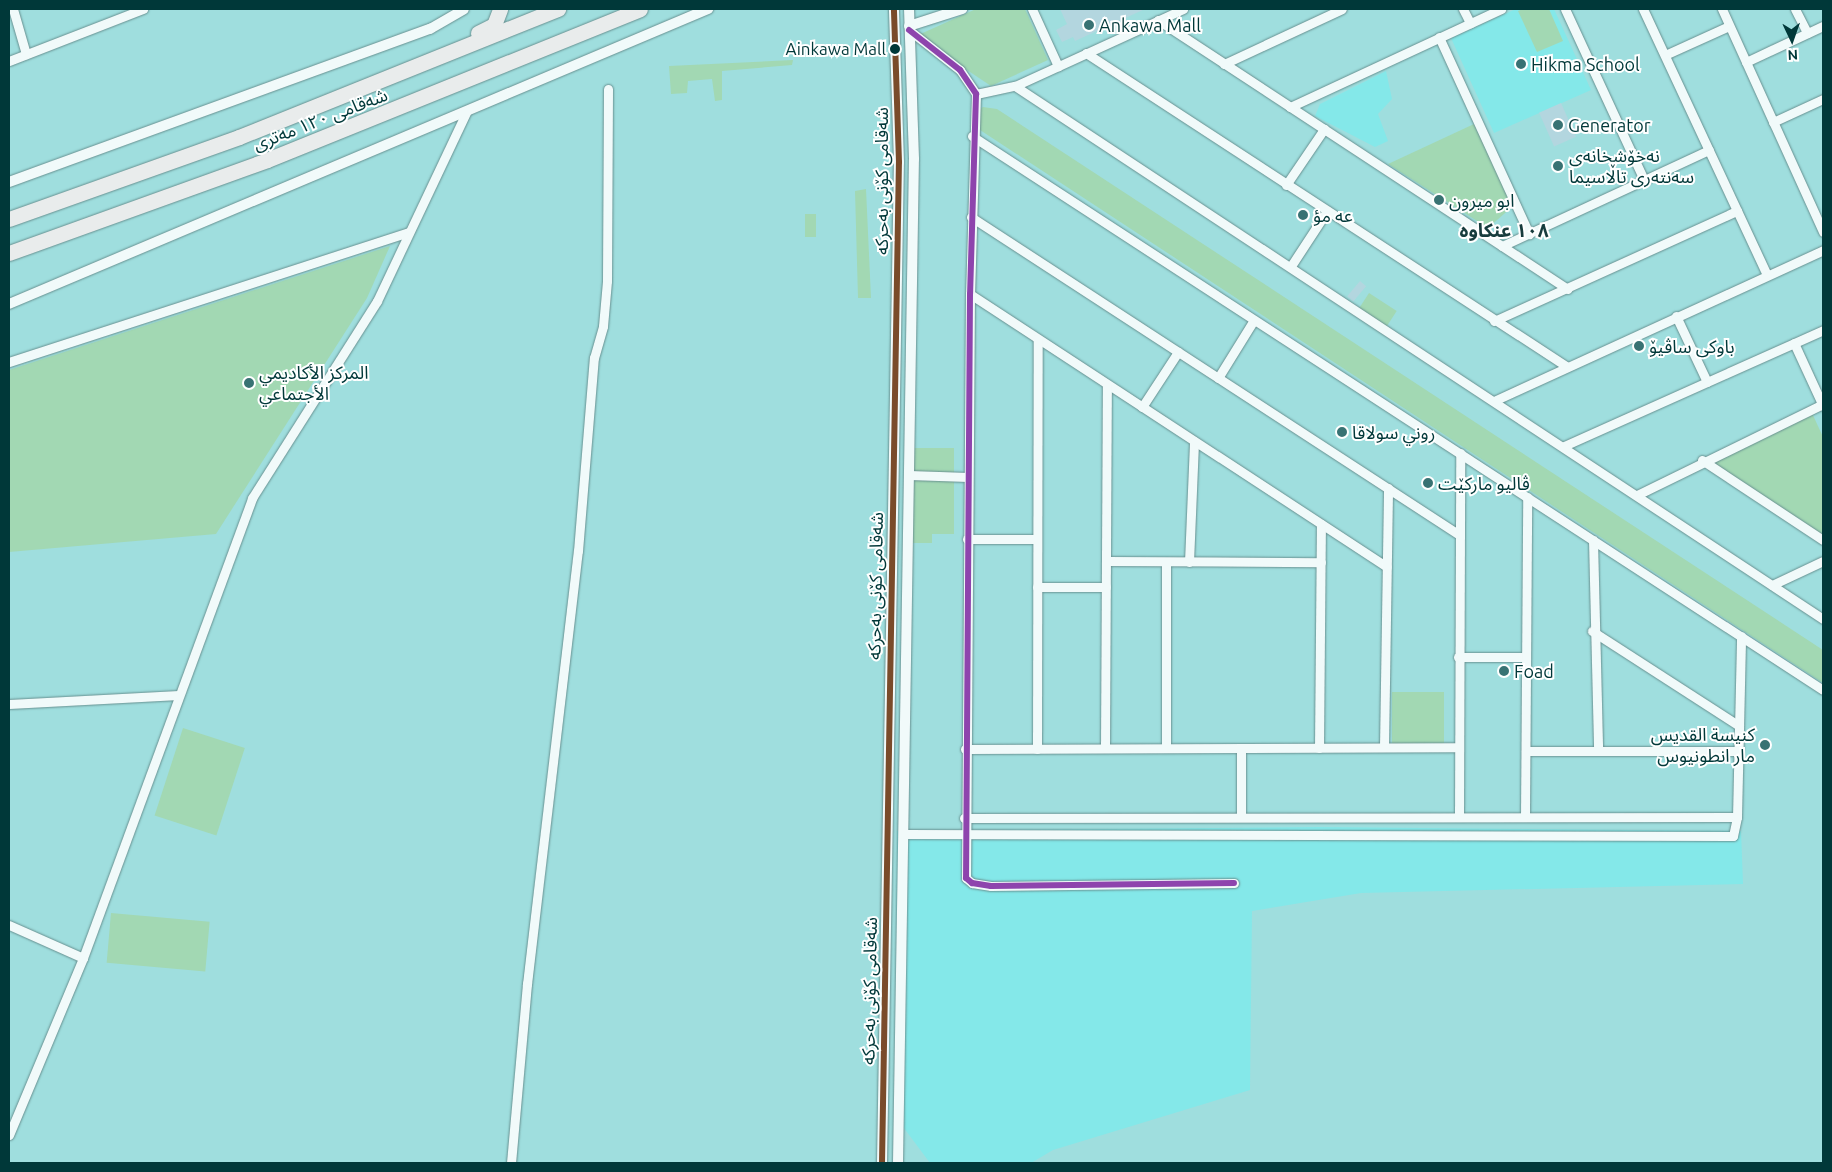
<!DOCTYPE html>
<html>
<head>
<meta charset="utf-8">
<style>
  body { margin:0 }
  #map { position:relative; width:1832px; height:1172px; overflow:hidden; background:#9fdede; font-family:Ubuntu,"Noto Sans Arabic",sans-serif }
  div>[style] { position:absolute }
  .built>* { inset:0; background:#84e8e9 }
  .green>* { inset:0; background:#a2d8b3; transform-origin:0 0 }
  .building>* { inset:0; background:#b3d6df; transform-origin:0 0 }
  .roads { filter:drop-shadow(0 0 1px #679090) drop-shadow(0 0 1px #679090) }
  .minor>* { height:9px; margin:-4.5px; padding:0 4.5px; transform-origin:4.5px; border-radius:4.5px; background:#f1fafa }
  .tertiary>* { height:10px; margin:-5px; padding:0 5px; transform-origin:5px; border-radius:5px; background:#f1fafa }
  .motorway>* { height:15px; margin:-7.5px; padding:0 7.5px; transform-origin:7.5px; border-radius:7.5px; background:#e9ecec }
  .bus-1>* { height:6px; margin:-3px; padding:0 3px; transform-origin:3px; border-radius:3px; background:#8e44ad }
  .bus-2>* { height:6px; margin:-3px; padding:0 3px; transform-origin:3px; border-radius:3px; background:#7a4b2a }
  .dots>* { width:14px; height:14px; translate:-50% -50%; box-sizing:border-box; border:2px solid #fff; border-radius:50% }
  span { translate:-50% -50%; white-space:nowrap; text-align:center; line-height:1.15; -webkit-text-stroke:4px #fff; paint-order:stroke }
  .bus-label { font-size:17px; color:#003839 }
  .right { translate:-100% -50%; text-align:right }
  .poi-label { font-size:18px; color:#003839 }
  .left { translate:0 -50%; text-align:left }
  .street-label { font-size:18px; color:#003839 }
  .neighbourhood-label { font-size:19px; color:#173c3d; font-weight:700 }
  .frame { position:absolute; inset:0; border:10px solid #003839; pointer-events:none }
  .north { position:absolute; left:1767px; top:15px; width:50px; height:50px; -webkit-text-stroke:4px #fff; paint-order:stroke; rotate:177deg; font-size:14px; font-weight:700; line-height:20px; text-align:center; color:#003839 }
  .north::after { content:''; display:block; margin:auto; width:18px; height:22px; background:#003839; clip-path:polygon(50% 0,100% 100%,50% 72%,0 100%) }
</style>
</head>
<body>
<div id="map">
  <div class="built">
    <div style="clip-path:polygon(1516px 9px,1554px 9px,1591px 90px,1494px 133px,1451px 38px)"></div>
    <div style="clip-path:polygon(1386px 71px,1392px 99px,1378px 114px,1388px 141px,1375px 147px,1315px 116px,1320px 104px)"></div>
    <div style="clip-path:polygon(1319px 827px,1741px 831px,1743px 884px,1361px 893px,1252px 911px,1250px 1090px,1053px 1150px,1031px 1163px,930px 1163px,895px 1116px,897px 831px)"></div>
  </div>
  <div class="green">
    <div style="clip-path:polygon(976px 9px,1025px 9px,1048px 60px,991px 86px,916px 36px)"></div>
    <div style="clip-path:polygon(1523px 9px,1549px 9px,1563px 41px,1537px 52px,1518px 11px)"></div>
    <div style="clip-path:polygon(793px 60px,792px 65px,722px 71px,722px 100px,715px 101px,712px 79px,688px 81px,687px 93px,671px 94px,669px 66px)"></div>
    <div style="clip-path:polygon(983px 107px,997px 109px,1823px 650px,1823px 683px,977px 128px,978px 111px)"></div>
    <div style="clip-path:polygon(1474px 124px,1513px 206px,1488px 228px,1388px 164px)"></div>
    <div style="clip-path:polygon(866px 189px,871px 298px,858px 298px,855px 191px)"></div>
    <div style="left:805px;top:214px;width:11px;height:23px"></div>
    <div style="clip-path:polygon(390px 246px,367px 298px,216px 534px,9px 552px,9px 370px)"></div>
    <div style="left:1369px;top:293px;width:33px;height:22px;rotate:33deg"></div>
    <div style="clip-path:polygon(1812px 413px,1823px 437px,1823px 536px,1711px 461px)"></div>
    <div style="clip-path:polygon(913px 448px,954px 448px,954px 534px,932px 534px,932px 543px,913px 543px)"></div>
    <div style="left:1392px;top:692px;width:52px;height:52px"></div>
    <div style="left:183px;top:728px;width:65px;height:92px;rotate:18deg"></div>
    <div style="left:111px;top:913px;width:99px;height:50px;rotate:5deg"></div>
  </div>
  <div class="building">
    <div style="clip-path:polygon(1060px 9px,1145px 9px,1075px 41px,1073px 37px,1062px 42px,1056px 30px,1067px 24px)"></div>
    <div style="left:1561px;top:103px;width:37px;height:24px;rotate:66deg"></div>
    <div style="left:1360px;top:281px;width:8px;height:20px;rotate:40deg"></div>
  </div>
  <div class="roads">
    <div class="minor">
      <div style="left:13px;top:9px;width:47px;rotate:73.9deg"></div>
      <div style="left:1032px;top:9px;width:63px;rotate:65.5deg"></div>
      <div style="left:1463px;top:9px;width:16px;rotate:63deg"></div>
      <div style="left:1565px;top:9px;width:188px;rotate:65.2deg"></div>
      <div style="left:1643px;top:9px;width:293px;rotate:65deg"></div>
      <div style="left:1722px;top:9px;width:245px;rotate:65.6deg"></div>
      <div style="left:1795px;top:9px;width:27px;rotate:63deg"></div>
      <div style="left:1158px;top:20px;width:490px;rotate:33.3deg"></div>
      <div style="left:909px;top:30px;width:65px;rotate:38.1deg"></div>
      <div style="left:960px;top:70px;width:29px;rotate:56deg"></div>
      <div style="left:976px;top:94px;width:200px;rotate:91.7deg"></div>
      <div style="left:970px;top:294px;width:584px;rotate:90.39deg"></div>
      <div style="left:966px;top:878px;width:8px;rotate:40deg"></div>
      <div style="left:972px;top:883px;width:19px;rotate:9deg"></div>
      <div style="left:991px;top:886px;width:243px;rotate:-0.7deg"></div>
      <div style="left:1439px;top:37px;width:217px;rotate:65.4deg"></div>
      <div style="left:1086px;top:53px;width:573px;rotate:33.11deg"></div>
      <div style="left:1665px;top:55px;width:70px;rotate:-24.4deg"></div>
      <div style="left:9px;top:61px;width:144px;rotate:-21.2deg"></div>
      <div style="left:1746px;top:62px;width:85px;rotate:-25.1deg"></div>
      <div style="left:1224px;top:64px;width:130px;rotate:-25deg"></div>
      <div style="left:1015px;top:86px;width:968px;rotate:33.41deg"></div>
      <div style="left:976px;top:94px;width:40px;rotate:-12deg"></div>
      <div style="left:1015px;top:86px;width:185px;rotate:-24.6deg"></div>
      <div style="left:1290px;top:107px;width:233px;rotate:-24.9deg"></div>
      <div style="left:1773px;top:122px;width:55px;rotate:-24.7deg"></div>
      <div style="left:972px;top:136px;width:1015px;rotate:33.06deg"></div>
      <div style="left:1286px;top:185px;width:68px;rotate:-55.8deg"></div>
      <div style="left:971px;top:217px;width:581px;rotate:33.06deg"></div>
      <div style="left:1502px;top:246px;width:228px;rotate:-24.9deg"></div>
      <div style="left:1291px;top:266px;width:66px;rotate:-56.8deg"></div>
      <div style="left:970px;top:294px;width:498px;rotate:33.2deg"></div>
      <div style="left:1676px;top:316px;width:73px;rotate:64.8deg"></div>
      <div style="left:1494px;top:321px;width:267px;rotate:-24.4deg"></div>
      <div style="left:1794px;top:343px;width:69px;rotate:65.3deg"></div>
      <div style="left:9px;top:362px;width:420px;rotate:-18deg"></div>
      <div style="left:1218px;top:378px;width:68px;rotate:-58.2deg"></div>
      <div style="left:1496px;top:400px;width:360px;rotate:-24.6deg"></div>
      <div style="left:1142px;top:407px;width:66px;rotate:-56.8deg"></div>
      <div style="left:1564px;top:446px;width:284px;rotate:-24.1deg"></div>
      <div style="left:1702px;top:460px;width:145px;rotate:33.5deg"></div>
      <div style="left:909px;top:475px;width:59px;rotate:1.9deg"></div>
      <div style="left:1637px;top:495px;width:207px;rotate:-26.1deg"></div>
      <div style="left:967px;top:539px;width:70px"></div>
      <div style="left:1593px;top:540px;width:211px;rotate:88.6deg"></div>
      <div style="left:1106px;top:561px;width:215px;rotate:0.3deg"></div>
      <div style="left:1166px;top:562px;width:186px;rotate:90deg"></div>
      <div style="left:1189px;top:562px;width:121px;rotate:-87.6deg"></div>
      <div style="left:1772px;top:585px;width:56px;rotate:-25.2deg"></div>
      <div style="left:1037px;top:587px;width:69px"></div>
      <div style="left:1592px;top:631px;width:174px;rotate:32.8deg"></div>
      <div style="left:1458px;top:657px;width:67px"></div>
      <div style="left:9px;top:704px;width:170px;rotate:-3deg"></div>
      <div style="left:1384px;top:747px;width:259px;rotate:-89.1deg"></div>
      <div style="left:1105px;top:748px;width:363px;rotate:-89.7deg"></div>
      <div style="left:1319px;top:748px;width:224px;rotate:-89.5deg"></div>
      <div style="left:965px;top:749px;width:493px;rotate:-0.2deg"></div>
      <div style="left:1037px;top:749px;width:410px;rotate:-89.9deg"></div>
      <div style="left:1526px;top:751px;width:212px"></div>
      <div style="left:1241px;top:817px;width:69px;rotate:-90deg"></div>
      <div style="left:1459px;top:817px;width:364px;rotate:-89.8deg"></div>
      <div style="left:1525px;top:817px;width:320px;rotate:-89.6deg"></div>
      <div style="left:964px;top:818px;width:773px;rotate:-0.07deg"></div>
      <div style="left:903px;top:834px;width:830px;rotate:0.14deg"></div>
      <div style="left:1733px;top:836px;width:19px;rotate:-78deg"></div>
      <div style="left:1737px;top:817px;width:181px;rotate:-88.7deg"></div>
      <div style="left:9px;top:925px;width:81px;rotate:24deg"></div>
      <div style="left:9px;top:1135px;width:192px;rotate:-67.3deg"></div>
      <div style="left:83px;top:958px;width:490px;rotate:-69.8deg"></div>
      <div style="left:252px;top:498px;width:233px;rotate:-57.6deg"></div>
      <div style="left:377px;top:301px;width:210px;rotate:-64.7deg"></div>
      <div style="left:511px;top:1163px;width:180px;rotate:-84.9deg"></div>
      <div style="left:527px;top:984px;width:436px;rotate:-83.3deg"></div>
      <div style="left:578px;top:551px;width:194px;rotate:-85.3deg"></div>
      <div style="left:594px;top:358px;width:33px;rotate:-74deg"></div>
      <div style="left:603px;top:326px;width:45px;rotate:-84.9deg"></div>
      <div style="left:607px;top:281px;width:192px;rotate:-89.7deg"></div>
    </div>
    <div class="tertiary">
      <div style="left:909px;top:26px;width:56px;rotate:-17.8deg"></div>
      <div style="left:9px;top:182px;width:448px;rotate:-20deg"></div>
      <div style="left:430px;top:29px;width:39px;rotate:-30deg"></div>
      <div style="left:9px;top:304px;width:759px;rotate:-22.88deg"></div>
      <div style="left:882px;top:1163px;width:1001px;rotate:-89.03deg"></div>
      <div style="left:899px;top:162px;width:153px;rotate:-91.9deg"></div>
      <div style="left:898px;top:1163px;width:1004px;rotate:-89.09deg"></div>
      <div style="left:914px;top:159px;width:150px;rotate:-91.9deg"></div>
    </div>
    <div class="motorway">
      <div style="left:478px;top:33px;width:18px;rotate:-27deg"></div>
      <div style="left:494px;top:25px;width:17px;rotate:-69deg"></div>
      <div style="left:9px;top:219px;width:244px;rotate:-19.6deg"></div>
      <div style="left:239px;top:137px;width:344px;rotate:-21.9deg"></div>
      <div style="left:9px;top:253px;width:274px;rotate:-19.8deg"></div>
      <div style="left:267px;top:160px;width:402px;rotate:-22deg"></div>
    </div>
  </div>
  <div class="bus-1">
    <div style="left:909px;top:30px;width:65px;rotate:38.1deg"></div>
    <div style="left:960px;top:70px;width:29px;rotate:56deg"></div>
    <div style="left:976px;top:94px;width:200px;rotate:91.7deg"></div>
    <div style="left:970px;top:294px;width:584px;rotate:90.39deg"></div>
    <div style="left:966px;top:878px;width:8px;rotate:40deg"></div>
    <div style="left:972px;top:883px;width:19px;rotate:9deg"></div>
    <div style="left:991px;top:886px;width:243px;rotate:-0.7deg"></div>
  </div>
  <div class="bus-2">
    <div style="left:882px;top:1163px;width:1001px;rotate:-89.03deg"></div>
    <div style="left:899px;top:162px;width:153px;rotate:-91.9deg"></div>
  </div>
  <div class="dots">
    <div style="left:1089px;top:25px;background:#387273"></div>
    <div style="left:895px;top:49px;background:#003839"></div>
    <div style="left:1521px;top:64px;background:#387273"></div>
    <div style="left:1558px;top:125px;background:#387273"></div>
    <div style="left:1558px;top:166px;background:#387273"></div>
    <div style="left:1439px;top:200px;background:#387273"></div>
    <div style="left:1303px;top:215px;background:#387273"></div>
    <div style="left:1639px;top:346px;background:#387273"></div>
    <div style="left:249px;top:383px;background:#387273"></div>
    <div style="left:1342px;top:432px;background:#387273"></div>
    <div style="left:1428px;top:483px;background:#387273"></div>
    <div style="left:1504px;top:671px;background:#387273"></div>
    <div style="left:1765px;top:745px;background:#387273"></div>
  </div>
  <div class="bus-label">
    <span class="right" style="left:886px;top:49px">Ainkawa Mall</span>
  </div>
  <div class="poi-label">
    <span class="left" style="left:1099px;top:25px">Ankawa Mall</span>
    <span class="left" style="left:1531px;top:64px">Hikma School</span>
    <span class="left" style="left:1568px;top:125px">Generator</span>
    <span class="left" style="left:1569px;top:166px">نەخۆشخانەی<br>سەنتەری تاڵاسیما</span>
    <span class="left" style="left:1449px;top:200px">ابو ميرون</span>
    <span class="left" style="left:1313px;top:215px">عه مؤ</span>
    <span class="left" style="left:1649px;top:346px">باوکی ساڤیۆ</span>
    <span class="left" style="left:259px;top:383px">المركز الأكاديمي<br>الأجتماعي</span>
    <span class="left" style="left:1352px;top:432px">روني سولاقا</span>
    <span class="left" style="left:1438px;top:483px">ڤالیو مارکێت</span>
    <span class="left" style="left:1514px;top:671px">Foad</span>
    <span class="right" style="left:1755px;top:745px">كنيسة القديس<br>مار انطونيوس</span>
  </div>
  <div class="street-label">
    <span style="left:320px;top:119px;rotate:-21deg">شەقامی ١٢٠ مەتری</span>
    <span style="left:881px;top:181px;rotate:-90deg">شەقامی کۆنی بەحرکە</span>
    <span style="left:875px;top:586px;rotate:-89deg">شەقامی کۆنی بەحرکە</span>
    <span style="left:869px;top:991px;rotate:-89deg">شەقامی کۆنی بەحرکە</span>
  </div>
  <div class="neighbourhood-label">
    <span style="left:1504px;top:231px">١٠٨ عنکاوە</span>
  </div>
  <div class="frame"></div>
  <div class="north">N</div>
</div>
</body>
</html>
